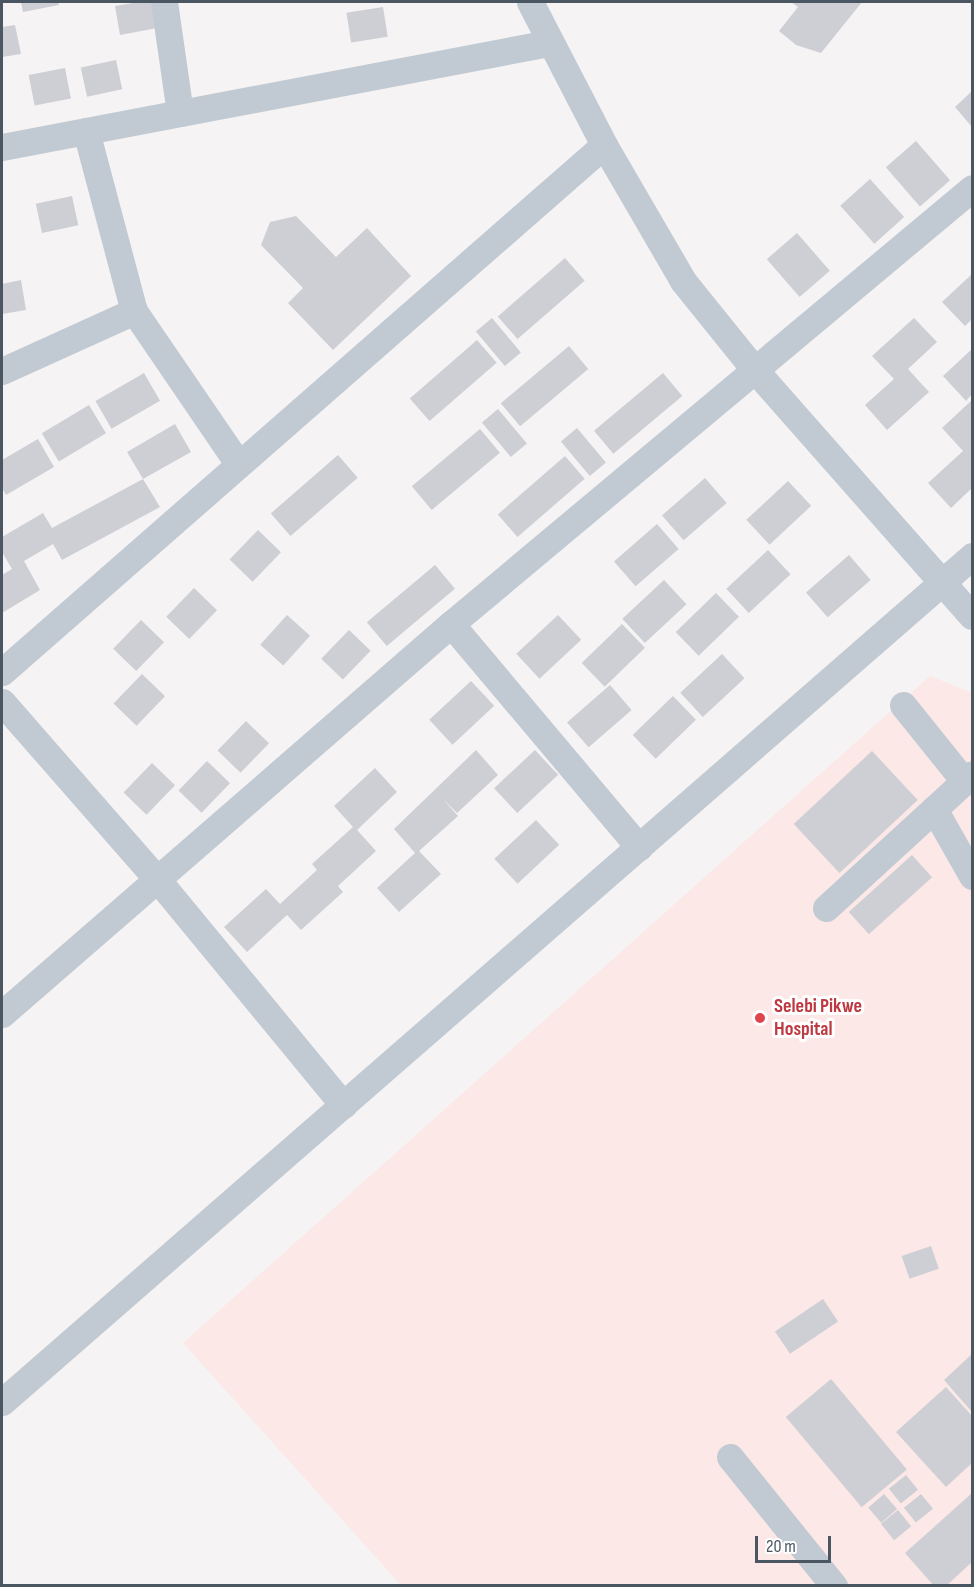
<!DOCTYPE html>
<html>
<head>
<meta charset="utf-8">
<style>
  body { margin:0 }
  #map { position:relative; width:974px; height:1587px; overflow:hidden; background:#f5f3f3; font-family:"Sofia Sans Condensed",sans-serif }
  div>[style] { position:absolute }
  .medical>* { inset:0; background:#fce8e6 }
  .building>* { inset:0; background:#cdcfd5; transform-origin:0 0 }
  .minor>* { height:27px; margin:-13.5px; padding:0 13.5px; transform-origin:13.5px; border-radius:13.5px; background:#c1cad2 }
  .dots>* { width:16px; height:16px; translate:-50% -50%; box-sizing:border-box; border:3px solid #fff; border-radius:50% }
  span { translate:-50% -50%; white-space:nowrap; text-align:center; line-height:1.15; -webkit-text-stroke:6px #fff; paint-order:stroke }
  .health-label { font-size:20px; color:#be3a42; font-weight:700 }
  .left { translate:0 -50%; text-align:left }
  .frame { position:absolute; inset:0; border:3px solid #4a5661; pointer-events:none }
  .scale { position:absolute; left:755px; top:1536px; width:76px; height:27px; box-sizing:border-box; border:3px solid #4a5661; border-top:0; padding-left:8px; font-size:18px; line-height:21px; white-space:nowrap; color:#4a5661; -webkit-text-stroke:4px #fff; paint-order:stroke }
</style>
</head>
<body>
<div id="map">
  <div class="medical">
    <div style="clip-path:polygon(930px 676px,972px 693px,972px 1585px,401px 1585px,183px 1343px)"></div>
  </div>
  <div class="building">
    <div style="clip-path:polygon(21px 2px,58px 2px,59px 5px,23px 12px)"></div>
    <div style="clip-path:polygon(139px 2px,151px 2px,157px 28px,120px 35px,115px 6px)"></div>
    <div style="clip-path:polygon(791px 2px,862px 2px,821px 53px,796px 45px,779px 31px,798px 7px)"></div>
    <div style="left:383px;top:7px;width:30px;height:37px;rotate:81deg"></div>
    <div style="clip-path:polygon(15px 25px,21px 54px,2px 57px,2px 27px)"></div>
    <div style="left:116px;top:60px;width:30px;height:36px;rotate:78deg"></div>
    <div style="left:65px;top:68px;width:31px;height:37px;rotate:79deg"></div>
    <div style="clip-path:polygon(972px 91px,972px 127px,955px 107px)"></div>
    <div style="left:916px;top:141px;width:52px;height:40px;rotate:49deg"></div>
    <div style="left:870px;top:179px;width:51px;height:40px;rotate:48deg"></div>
    <div style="left:72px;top:196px;width:30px;height:37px;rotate:78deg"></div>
    <div style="clip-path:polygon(296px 216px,336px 257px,367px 228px,411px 276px,333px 350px,288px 303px,303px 288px,261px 245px,270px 222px)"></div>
    <div style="left:797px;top:233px;width:50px;height:40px;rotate:49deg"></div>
    <div style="left:565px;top:258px;width:30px;height:89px;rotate:49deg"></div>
    <div style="clip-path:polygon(972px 274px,972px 319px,965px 326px,942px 302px)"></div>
    <div style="clip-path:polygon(21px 280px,26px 310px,2px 314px,2px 284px)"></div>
    <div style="left:492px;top:318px;width:45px;height:21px;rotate:50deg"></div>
    <div style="clip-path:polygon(914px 318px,937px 342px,908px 369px,929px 392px,887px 430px,865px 405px,894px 379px,872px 356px)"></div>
    <div style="left:477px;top:340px;width:30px;height:89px;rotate:49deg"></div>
    <div style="left:569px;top:346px;width:30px;height:89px;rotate:50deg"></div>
    <div style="clip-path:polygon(972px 349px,972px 394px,966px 401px,943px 376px)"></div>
    <div style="left:144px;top:373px;width:32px;height:56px;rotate:60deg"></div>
    <div style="left:663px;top:373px;width:30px;height:90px;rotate:50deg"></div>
    <div style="clip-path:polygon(972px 400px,972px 488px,951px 508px,928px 483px,963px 451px,942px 428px)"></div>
    <div style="left:89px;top:405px;width:33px;height:55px;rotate:59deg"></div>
    <div style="left:498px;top:409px;width:45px;height:21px;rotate:50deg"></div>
    <div style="clip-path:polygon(175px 424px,191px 452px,143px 479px,160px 507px,62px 560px,53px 544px,24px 561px,40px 590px,2px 613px,2px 575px,12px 569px,2px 552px,2px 537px,43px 513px,52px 528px,143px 479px,127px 452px)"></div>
    <div style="left:577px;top:428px;width:45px;height:21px;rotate:50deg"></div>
    <div style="left:480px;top:429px;width:31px;height:89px;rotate:50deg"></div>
    <div style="clip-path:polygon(38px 439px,54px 467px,6px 495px,2px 488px,2px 460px)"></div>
    <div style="left:338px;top:455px;width:30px;height:89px;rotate:49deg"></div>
    <div style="left:565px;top:456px;width:30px;height:89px;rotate:49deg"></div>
    <div style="left:705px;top:478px;width:33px;height:57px;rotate:49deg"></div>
    <div style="left:788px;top:481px;width:34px;height:57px;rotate:47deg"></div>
    <div style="left:657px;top:524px;width:33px;height:57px;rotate:49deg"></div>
    <div style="left:258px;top:530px;width:32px;height:41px;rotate:44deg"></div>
    <div style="left:768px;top:550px;width:33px;height:57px;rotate:47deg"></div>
    <div style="left:849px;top:555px;width:33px;height:57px;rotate:49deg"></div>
    <div style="left:435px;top:565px;width:31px;height:89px;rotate:50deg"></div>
    <div style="left:664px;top:580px;width:33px;height:57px;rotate:47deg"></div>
    <div style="left:194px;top:588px;width:32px;height:40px;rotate:44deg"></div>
    <div style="left:716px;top:593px;width:33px;height:56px;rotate:46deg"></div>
    <div style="left:287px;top:615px;width:31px;height:40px;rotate:42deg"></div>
    <div style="left:558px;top:615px;width:34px;height:57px;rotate:47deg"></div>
    <div style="left:141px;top:620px;width:32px;height:40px;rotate:44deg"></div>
    <div style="left:622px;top:624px;width:33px;height:56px;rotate:46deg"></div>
    <div style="left:349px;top:630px;width:30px;height:40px;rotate:44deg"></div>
    <div style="left:722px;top:654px;width:33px;height:57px;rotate:47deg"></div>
    <div style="left:142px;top:674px;width:32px;height:41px;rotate:44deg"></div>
    <div style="left:471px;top:681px;width:34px;height:57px;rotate:47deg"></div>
    <div style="left:610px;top:685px;width:33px;height:57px;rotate:49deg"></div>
    <div style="left:673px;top:696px;width:33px;height:56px;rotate:46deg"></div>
    <div style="left:246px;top:721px;width:32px;height:41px;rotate:44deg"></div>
    <div style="clip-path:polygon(476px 750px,498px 775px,457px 813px,442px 798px,458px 816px,419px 851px,441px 874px,399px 912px,377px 888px,415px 853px,394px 829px)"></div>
    <div style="left:535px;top:750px;width:34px;height:56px;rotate:47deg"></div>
    <div style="left:872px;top:751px;width:67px;height:107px;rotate:47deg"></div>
    <div style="left:207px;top:761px;width:32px;height:41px;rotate:44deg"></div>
    <div style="left:152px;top:763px;width:32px;height:41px;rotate:44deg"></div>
    <div style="clip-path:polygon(375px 768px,397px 792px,357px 830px,376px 851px,338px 886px,343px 892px,301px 930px,287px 915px,247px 952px,224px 927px,266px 889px,280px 904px,317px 870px,312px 864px,353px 827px,334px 806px)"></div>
    <div style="left:536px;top:820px;width:34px;height:57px;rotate:47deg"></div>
    <div style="left:912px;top:855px;width:30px;height:85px;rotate:48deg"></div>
    <div style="left:931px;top:1246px;width:24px;height:31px;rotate:71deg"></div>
    <div style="left:823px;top:1299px;width:27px;height:58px;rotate:56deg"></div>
    <div style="clip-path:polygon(972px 1354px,972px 1412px,944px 1380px)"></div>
    <div style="left:831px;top:1379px;width:118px;height:59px;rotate:50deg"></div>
    <div style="clip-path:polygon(946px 1387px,972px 1416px,972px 1463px,946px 1487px,896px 1432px)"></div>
    <div style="left:906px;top:1475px;width:19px;height:22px;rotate:51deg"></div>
    <div style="clip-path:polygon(972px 1493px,972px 1562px,946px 1586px,934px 1586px,905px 1553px)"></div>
    <div style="left:884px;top:1494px;width:20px;height:21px;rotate:49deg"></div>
    <div style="left:921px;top:1494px;width:19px;height:22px;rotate:51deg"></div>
    <div style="left:898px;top:1510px;width:21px;height:22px;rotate:51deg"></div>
  </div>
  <div class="minor">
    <div style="left:164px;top:2px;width:112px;rotate:81.8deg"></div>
    <div style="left:530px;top:2px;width:161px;rotate:62.6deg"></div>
    <div style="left:604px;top:145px;width:157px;rotate:59.8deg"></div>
    <div style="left:683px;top:281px;width:113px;rotate:51.1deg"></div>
    <div style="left:754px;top:369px;width:329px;rotate:48.6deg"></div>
    <div style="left:86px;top:131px;width:186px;rotate:75.1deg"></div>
    <div style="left:134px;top:311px;width:183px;rotate:55.7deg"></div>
    <div style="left:2px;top:147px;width:557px;rotate:-10.77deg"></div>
    <div style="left:2px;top:371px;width:145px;rotate:-24.4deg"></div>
    <div style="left:451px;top:624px;width:292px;rotate:49.9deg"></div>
    <div style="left:2px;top:672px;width:800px;rotate:-41.2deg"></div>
    <div style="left:2px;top:702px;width:235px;rotate:48.8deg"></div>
    <div style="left:157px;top:879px;width:293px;rotate:50.5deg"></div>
    <div style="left:903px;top:705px;width:97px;rotate:51.2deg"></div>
    <div style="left:934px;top:809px;width:77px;rotate:60.4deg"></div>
    <div style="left:826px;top:908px;width:198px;rotate:-42.5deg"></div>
    <div style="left:2px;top:1014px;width:595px;rotate:-40.98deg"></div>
    <div style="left:451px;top:624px;width:679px;rotate:-39.92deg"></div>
    <div style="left:2px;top:1402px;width:1287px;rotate:-41.09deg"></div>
    <div style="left:730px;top:1457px;width:166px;rotate:51.1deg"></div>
  </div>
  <div class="dots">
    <div style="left:760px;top:1018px;background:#e0444e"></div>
  </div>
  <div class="health-label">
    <span class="left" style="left:774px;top:1018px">Selebi Pikwe<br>Hospital</span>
  </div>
  <div class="frame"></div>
  <div class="scale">20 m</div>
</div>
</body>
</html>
